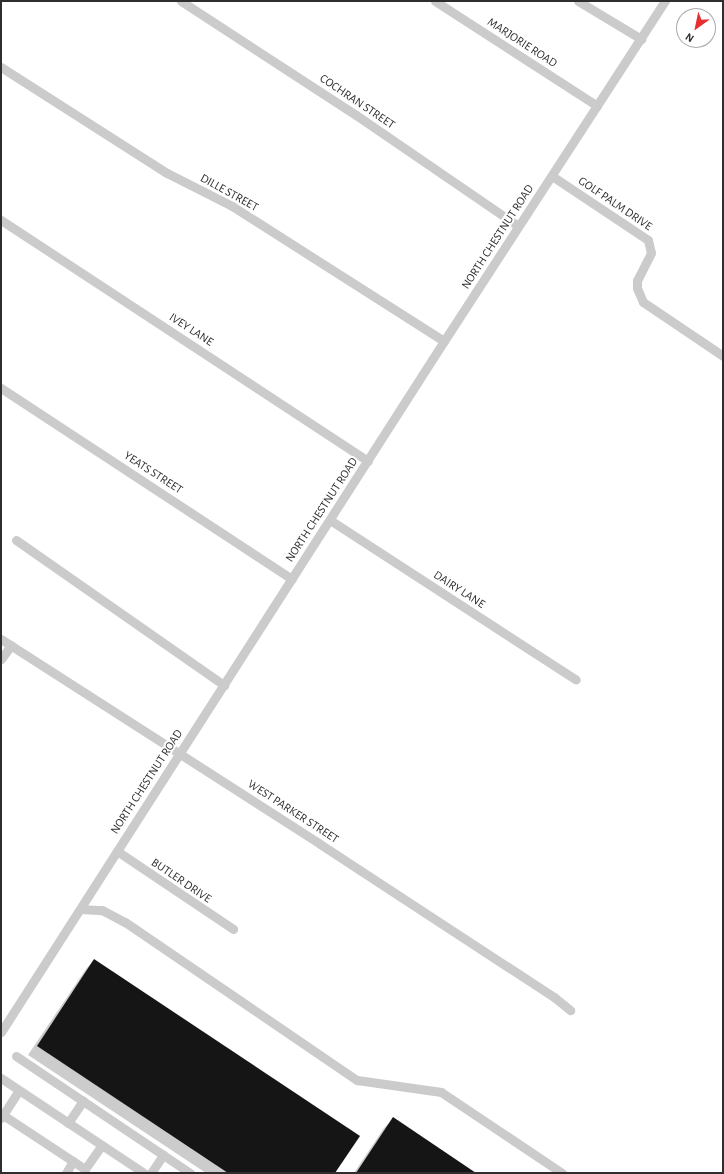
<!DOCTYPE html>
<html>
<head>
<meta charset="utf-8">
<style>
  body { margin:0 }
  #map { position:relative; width:724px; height:1174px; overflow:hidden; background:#fff; font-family:"Alegreya Sans",sans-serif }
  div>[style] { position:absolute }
  .shadow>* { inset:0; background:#0003 }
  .building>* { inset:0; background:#151515 }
  .minor>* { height:9px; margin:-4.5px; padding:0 4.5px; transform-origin:4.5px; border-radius:4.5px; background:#cbcbcb }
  span { translate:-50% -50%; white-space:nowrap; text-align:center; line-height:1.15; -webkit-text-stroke:4px #fff; paint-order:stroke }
  .street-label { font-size:12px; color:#2e2e2e }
  .frame { position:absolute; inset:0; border:2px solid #2e2e2e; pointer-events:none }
  .north { position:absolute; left:676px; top:8px; width:40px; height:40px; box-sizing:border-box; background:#fff; border:1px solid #ababab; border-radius:50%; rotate:213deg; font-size:11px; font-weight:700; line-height:16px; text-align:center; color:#2e2e2e }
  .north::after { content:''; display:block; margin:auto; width:14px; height:18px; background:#e62f2e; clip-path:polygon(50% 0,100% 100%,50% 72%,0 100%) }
</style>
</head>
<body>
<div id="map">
  <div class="shadow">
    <div style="clip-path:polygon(94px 960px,334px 1173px,206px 1173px,28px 1055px,86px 969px)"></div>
    <div style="clip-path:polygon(393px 1119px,474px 1173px,354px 1173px,384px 1128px)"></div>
  </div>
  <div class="building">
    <div style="clip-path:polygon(94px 959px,360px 1136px,335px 1173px,228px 1173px,37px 1046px)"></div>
    <div style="clip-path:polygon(393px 1117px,476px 1173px,356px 1173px)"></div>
  </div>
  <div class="minor">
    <div style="left:181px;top:1px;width:209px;rotate:33.1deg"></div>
    <div style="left:356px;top:115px;width:196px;rotate:34.4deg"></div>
    <div style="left:435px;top:1px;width:193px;rotate:32.9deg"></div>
    <div style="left:578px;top:1px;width:74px;rotate:31.1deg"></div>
    <div style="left:1px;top:67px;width:197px;rotate:32.6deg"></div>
    <div style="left:167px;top:173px;width:73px;rotate:26.9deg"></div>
    <div style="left:232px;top:206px;width:251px;rotate:32.5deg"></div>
    <div style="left:552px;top:176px;width:115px;rotate:33.7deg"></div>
    <div style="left:648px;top:240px;width:13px;rotate:77deg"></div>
    <div style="left:651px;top:253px;width:31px;rotate:117deg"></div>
    <div style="left:637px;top:281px;width:7px;rotate:90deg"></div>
    <div style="left:637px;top:288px;width:15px;rotate:67deg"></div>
    <div style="left:643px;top:302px;width:97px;rotate:34deg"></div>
    <div style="left:1px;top:220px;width:439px;rotate:33.3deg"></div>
    <div style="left:1px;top:388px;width:348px;rotate:33.3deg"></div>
    <div style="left:330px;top:520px;width:293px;rotate:33deg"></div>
    <div style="left:16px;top:540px;width:254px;rotate:34.9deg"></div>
    <div style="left:1px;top:639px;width:379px;rotate:32.7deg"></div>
    <div style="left:320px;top:844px;width:280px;rotate:33.2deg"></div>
    <div style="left:554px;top:997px;width:21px;rotate:39deg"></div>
    <div style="left:1px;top:659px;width:17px;rotate:-54deg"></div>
    <div style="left:117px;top:851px;width:140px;rotate:33.9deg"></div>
    <div style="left:80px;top:909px;width:22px;rotate:3deg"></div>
    <div style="left:102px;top:910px;width:26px;rotate:28deg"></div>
    <div style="left:125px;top:922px;width:281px;rotate:34.3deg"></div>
    <div style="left:357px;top:1080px;width:85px;rotate:8.1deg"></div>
    <div style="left:441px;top:1092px;width:146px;rotate:33.8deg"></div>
    <div style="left:1px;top:1032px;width:821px;rotate:-57.34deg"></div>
    <div style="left:444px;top:341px;width:406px;rotate:-57deg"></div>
    <div style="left:16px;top:1056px;width:210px;rotate:33.9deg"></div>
    <div style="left:1px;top:1078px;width:172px;rotate:33.6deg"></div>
    <div style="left:3px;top:1115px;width:98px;rotate:33.4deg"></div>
    <div style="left:85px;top:1169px;width:29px;rotate:-55deg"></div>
    <div style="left:1px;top:1118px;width:33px;rotate:-57deg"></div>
    <div style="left:68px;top:1123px;width:27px;rotate:-56deg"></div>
    <div style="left:66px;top:1173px;width:14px;rotate:-60deg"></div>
    <div style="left:151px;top:1173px;width:22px;rotate:-56deg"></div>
  </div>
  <div class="street-label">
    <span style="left:522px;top:43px;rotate:33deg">MARJORIE ROAD</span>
    <span style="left:357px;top:102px;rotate:34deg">COCHRAN STREET</span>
    <span style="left:229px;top:193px;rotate:29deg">DILLE STREET</span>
    <span style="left:615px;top:204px;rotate:34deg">GOLF PALM DRIVE</span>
    <span style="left:498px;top:237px;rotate:-57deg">NORTH CHESTNUT ROAD</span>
    <span style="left:191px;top:330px;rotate:33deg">IVEY LANE</span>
    <span style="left:153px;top:473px;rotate:33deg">YEATS STREET</span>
    <span style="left:322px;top:510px;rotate:-57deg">NORTH CHESTNUT ROAD</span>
    <span style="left:459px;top:590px;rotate:33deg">DAIRY LANE</span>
    <span style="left:147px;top:782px;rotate:-57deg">NORTH CHESTNUT ROAD</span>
    <span style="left:293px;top:812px;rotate:33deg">WEST PARKER STREET</span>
    <span style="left:181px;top:881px;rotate:34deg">BUTLER DRIVE</span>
  </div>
  <div class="frame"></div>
  <div class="north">N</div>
</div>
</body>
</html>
